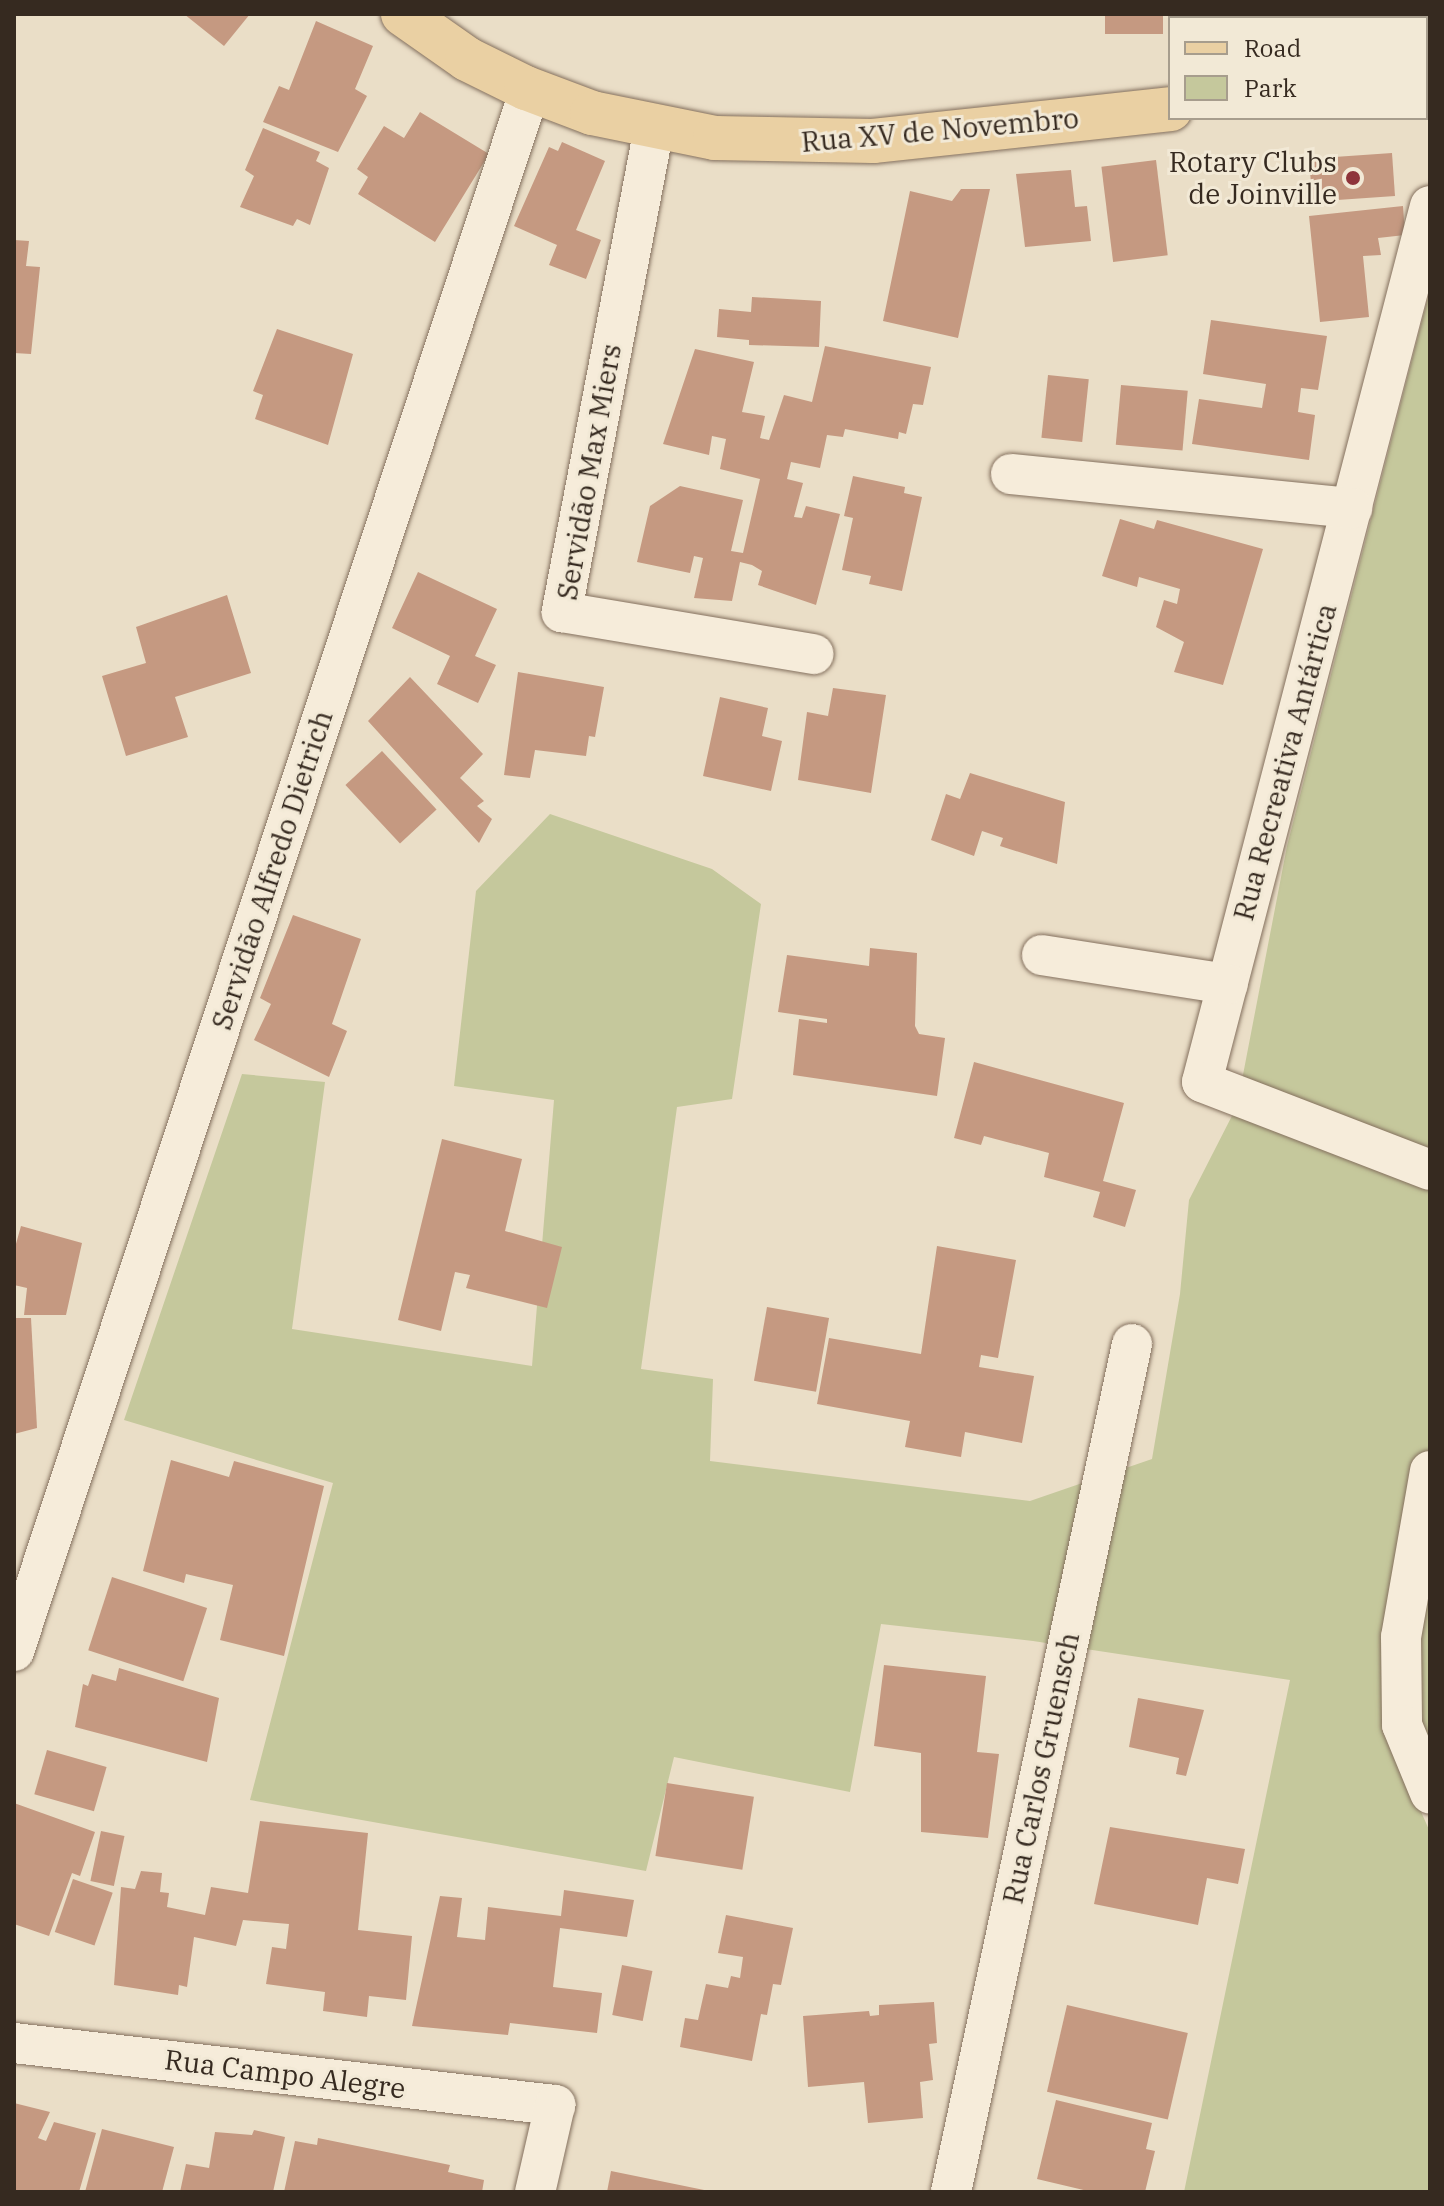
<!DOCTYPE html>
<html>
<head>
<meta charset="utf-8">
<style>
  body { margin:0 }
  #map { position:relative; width:1444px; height:2206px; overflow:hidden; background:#eadec7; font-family:"IBM Plex Serif",serif }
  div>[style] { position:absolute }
  .green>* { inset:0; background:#c5c89c }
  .building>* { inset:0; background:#c59981; transform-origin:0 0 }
  .roads { filter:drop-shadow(0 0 2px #84705e) drop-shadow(0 0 2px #84705e) }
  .street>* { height:40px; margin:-20px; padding:0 20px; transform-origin:20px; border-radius:20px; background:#f6ecda }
  .primary>* { height:44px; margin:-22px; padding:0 22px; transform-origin:22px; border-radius:22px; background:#ead0a3 }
  .dots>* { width:22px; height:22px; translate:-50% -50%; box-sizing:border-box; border:4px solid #f2e9d6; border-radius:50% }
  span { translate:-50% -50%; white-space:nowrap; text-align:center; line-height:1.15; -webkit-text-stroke:6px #f2e9d6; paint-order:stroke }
  .street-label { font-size:28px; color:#362a20 }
  .poi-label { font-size:28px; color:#362a20 }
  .right { translate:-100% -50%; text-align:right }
  .frame { position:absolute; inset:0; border:16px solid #362a20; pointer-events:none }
  .legend { position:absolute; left:1168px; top:16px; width:260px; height:104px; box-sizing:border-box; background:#f2e9d6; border:2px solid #a79d8d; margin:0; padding:10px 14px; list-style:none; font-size:24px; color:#362a20 }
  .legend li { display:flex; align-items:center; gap:16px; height:40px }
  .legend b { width:40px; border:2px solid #a79d8d }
</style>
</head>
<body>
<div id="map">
  <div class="green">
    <div style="clip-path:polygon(1430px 289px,1430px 1755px,1396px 1755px,1430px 1832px,1430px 2192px,1184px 2192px,1290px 1680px,1033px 1641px,881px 1624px,850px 1792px,674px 1757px,646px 1871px,250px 1800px,333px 1483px,124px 1420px,242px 1074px,325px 1082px,292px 1329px,532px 1366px,554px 1100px,454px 1086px,476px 891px,550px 814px,712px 869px,761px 904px,732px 1099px,677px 1107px,641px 1369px,713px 1379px,710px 1461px,1030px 1501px,1152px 1459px,1180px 1294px,1189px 1200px,1237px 1106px,1287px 846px)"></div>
  </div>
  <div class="building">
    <div style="clip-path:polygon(184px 14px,250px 14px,224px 46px)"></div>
    <div style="left:1105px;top:14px;width:58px;height:20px"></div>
    <div style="clip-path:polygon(316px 21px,373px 46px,355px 89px,367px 96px,338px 152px,263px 122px,279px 86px,289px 90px)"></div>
    <div style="clip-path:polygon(420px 112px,489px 154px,435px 242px,358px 194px,368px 177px,357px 169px,384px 126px,404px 138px)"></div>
    <div style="clip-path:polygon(263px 128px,320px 152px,316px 161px,329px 168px,310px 225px,297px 219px,293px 226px,240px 207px,254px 176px,245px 170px)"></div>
    <div style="clip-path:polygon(562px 142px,605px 161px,576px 230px,601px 240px,586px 279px,549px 265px,557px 245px,514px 226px,549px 147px,558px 151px)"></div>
    <div style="left:1392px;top:153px;width:43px;height:83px;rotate:86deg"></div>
    <div style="left:1156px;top:160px;width:96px;height:55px;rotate:83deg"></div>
    <div style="clip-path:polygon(1071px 170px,1075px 207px,1087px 206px,1091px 241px,1025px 247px,1016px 174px)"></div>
    <div style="clip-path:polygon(961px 189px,990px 189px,958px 338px,883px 321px,910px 191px,952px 201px)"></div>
    <div style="clip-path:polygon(1403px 206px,1405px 235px,1378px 238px,1381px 255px,1363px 256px,1369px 317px,1320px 322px,1309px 216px)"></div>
    <div style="clip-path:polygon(14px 240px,29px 241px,26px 266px,40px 267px,31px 354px,14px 353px)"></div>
    <div style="clip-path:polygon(752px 297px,821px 301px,819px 347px,749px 345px,749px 340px,717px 337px,719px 309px,751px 312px)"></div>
    <div style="clip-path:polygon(1211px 320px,1327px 336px,1318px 390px,1301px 388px,1298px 412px,1315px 415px,1309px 460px,1192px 444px,1199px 399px,1262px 408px,1266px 384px,1203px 374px)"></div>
    <div style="clip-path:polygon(277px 329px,353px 354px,328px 445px,255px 419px,263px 395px,253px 391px)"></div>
    <div style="clip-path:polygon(825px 346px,931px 367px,923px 405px,913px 404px,906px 434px,899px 432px,898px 439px,845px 429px,843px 437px,827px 435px,820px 468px,791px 462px,787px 479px,803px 483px,794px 517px,802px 518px,806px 506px,840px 514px,816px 605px,758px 585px,762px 571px,752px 565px,740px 562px,732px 601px,694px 598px,703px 558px,694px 556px,690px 573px,637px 562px,650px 506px,680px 486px,743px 500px,731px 551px,743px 553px,760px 479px,720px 469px,726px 439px,712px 436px,709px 455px,663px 444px,695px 349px,754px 362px,742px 412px,765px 416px,760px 438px,769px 440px,784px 395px,812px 402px)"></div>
    <div style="left:1048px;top:375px;width:41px;height:63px;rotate:6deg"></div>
    <div style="left:1121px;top:385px;width:67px;height:60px;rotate:5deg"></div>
    <div style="clip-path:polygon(853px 476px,905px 487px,904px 493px,922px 497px,902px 591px,869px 584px,871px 576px,842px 570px,853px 518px,844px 516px)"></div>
    <div style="clip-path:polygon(1120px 519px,1154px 529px,1157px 520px,1263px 549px,1223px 685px,1174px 672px,1184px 642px,1156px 627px,1164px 600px,1177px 604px,1180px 589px,1139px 577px,1137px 587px,1102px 576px)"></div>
    <div style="clip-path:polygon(418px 572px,497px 609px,475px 656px,496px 665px,478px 703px,437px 684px,450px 656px,392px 628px)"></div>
    <div style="clip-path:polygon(227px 595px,251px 673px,175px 697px,188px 737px,126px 756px,102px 676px,146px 663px,136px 627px)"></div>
    <div style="clip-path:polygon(518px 672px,604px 687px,595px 737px,589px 736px,586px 756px,535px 750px,530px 778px,504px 775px)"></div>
    <div style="clip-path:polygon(410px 677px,483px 754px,460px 778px,484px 801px,477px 806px,492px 819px,479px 843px,368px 721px)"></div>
    <div style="clip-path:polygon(833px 688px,886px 695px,871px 793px,798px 780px,807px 712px,828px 716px)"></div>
    <div style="clip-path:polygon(720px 697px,768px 708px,762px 736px,782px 741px,771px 791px,703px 776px)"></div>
    <div style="left:382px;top:751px;width:80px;height:50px;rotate:47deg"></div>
    <div style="clip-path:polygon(970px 773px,1065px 802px,1057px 864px,1000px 846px,1003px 838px,982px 831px,974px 856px,931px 840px,946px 794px,960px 799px)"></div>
    <div style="clip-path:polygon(293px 915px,361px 939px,332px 1024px,347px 1031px,329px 1077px,254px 1040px,271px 1004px,260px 998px)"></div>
    <div style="clip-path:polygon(870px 948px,917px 953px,915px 1026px,919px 1034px,945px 1038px,937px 1096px,793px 1075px,799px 1019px,827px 1023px,827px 1019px,778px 1012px,787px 955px,869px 966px)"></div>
    <div style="clip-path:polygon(974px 1062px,1124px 1103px,1103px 1181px,1136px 1190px,1125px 1227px,1093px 1217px,1100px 1192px,1044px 1177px,1049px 1153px,984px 1136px,981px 1145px,954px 1138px)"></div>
    <div style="clip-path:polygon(442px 1139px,522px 1159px,505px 1231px,562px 1247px,547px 1308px,466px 1288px,470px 1275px,455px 1272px,441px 1331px,398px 1320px)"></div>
    <div style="clip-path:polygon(21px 1226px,82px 1243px,66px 1315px,24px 1315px,27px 1288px,14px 1285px,14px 1251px)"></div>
    <div style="clip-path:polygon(937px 1246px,1016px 1260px,998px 1358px,981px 1355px,979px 1367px,1034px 1376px,1022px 1443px,965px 1432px,961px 1457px,905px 1447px,910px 1421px,817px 1404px,829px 1338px,921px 1354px)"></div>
    <div style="left:767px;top:1307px;width:63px;height:75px;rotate:10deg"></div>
    <div style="clip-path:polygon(14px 1318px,31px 1318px,37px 1428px,14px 1434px)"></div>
    <div style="clip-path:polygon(171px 1460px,229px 1477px,234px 1461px,324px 1486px,284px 1656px,220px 1640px,233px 1585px,186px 1574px,184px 1583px,143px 1571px)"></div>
    <div style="left:112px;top:1577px;width:100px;height:77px;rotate:18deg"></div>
    <div style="clip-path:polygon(884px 1665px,986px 1676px,977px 1752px,999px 1754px,988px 1838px,921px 1832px,921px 1753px,874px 1746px)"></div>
    <div style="clip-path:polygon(119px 1668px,219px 1698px,207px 1762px,75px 1727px,83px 1684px,88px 1686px,92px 1674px,116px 1681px)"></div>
    <div style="clip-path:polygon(1138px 1698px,1204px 1710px,1186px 1776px,1176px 1774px,1179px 1758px,1129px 1747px)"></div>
    <div style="left:47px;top:1750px;width:62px;height:46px;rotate:16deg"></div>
    <div style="left:667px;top:1783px;width:88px;height:74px;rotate:9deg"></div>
    <div style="clip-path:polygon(14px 1803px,95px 1832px,80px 1876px,72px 1873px,49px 1936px,14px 1924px)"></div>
    <div style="clip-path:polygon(260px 1821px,368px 1833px,358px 1930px,412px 1936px,406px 2000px,369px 1996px,367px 2017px,323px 2011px,325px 1992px,266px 1984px,272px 1947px,286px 1949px,289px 1924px,243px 1920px,236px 1946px,194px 1937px,187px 1987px,179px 1985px,178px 1995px,114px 1985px,121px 1887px,135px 1889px,141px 1871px,162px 1873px,160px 1892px,169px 1893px,167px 1907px,205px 1915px,211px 1887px,248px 1893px)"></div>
    <div style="clip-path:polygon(1110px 1827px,1245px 1849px,1238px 1884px,1207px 1878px,1198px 1925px,1094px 1904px)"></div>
    <div style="left:101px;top:1831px;width:24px;height:51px;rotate:12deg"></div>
    <div style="left:73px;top:1879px;width:42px;height:56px;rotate:19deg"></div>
    <div style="clip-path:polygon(564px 1890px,634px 1900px,627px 1937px,560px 1928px,553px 1987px,602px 1993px,597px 2033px,510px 2023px,508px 2035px,412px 2026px,440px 1896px,462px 1898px,457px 1937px,485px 1940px,488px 1907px,561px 1916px)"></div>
    <div style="clip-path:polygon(726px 1915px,793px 1928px,781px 1985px,773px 1984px,767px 2015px,761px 2014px,752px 2061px,680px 2047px,685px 2018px,698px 2020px,706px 1984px,728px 1988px,731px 1976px,740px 1978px,743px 1957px,718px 1953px)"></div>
    <div style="left:622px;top:1965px;width:31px;height:51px;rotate:11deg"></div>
    <div style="clip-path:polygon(934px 2002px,937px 2043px,929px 2044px,933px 2080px,920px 2082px,923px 2118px,868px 2123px,864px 2082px,808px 2087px,803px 2016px,869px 2011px,870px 2016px,879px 2015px,879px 2005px)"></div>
    <div style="left:1067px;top:2005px;width:124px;height:89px;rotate:13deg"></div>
    <div style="clip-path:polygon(1056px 2100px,1152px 2123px,1146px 2149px,1155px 2151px,1145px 2192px,1092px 2192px,1037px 2179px)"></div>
    <div style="clip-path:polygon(14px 2103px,50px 2112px,38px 2138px,46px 2141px,54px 2122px,96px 2133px,79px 2192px,14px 2192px)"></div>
    <div style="clip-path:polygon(102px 2129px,174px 2147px,162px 2192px,85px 2192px)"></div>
    <div style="clip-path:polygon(254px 2130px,285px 2137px,273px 2192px,180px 2192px,186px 2164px,209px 2168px,215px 2132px,252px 2135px)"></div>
    <div style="clip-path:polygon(318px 2138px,450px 2165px,448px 2172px,484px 2180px,482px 2192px,284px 2192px,295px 2141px,317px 2145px)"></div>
    <div style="clip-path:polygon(611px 2171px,709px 2191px,709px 2192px,607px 2192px)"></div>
  </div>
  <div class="roads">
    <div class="street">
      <div style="left:654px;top:128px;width:493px;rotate:100.8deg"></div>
      <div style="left:562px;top:612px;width:255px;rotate:9.5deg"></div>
      <div style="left:1430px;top:206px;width:905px;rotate:104.59deg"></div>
      <div style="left:1202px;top:1082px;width:244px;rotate:21.1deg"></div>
      <div style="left:1011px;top:474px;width:343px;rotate:5.7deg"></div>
      <div style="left:1042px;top:955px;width:188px;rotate:8.9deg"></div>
      <div style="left:1430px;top:1471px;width:169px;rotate:99.9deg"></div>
      <div style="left:1401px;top:1637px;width:88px;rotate:89.3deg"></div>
      <div style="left:1402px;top:1725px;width:74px;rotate:67.6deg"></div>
      <div style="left:14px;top:1651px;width:1644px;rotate:-71.71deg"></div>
      <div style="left:14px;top:2043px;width:545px;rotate:6.54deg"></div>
      <div style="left:555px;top:2105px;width:89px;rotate:102.9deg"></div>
      <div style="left:951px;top:2192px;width:867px;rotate:-77.95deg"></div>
    </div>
    <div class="primary">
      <div style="left:403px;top:14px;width:78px;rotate:35.1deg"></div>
      <div style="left:467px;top:59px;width:66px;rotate:26.2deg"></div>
      <div style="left:526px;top:88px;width:71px;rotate:20.7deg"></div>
      <div style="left:592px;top:113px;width:126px;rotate:11.5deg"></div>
      <div style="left:715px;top:138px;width:158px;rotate:1.1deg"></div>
      <div style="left:873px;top:141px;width:299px;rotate:-6.1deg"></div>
      <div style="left:1426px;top:86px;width:4px"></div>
    </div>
  </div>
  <div class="dots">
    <div style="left:1353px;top:178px;background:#8e343a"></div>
  </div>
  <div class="street-label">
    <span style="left:940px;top:130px;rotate:-5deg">Rua XV de Novembro</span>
    <span style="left:589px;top:472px;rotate:-80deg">Servidão Max Miers</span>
    <span style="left:1285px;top:762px;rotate:-75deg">Rua Recreativa Antártica</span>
    <span style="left:272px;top:870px;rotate:-72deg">Servidão Alfredo Dietrich</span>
    <span style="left:1041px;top:1768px;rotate:-78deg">Rua Carlos Gruensch</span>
    <span style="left:285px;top:2074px;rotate:7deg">Rua Campo Alegre</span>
  </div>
  <div class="poi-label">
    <span class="right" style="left:1337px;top:178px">Rotary Clubs<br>de Joinville</span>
  </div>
  <div class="frame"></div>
  <ul class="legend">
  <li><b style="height:10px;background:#ead0a3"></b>Road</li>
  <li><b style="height:22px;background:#c5c89c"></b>Park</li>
  </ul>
</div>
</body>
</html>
